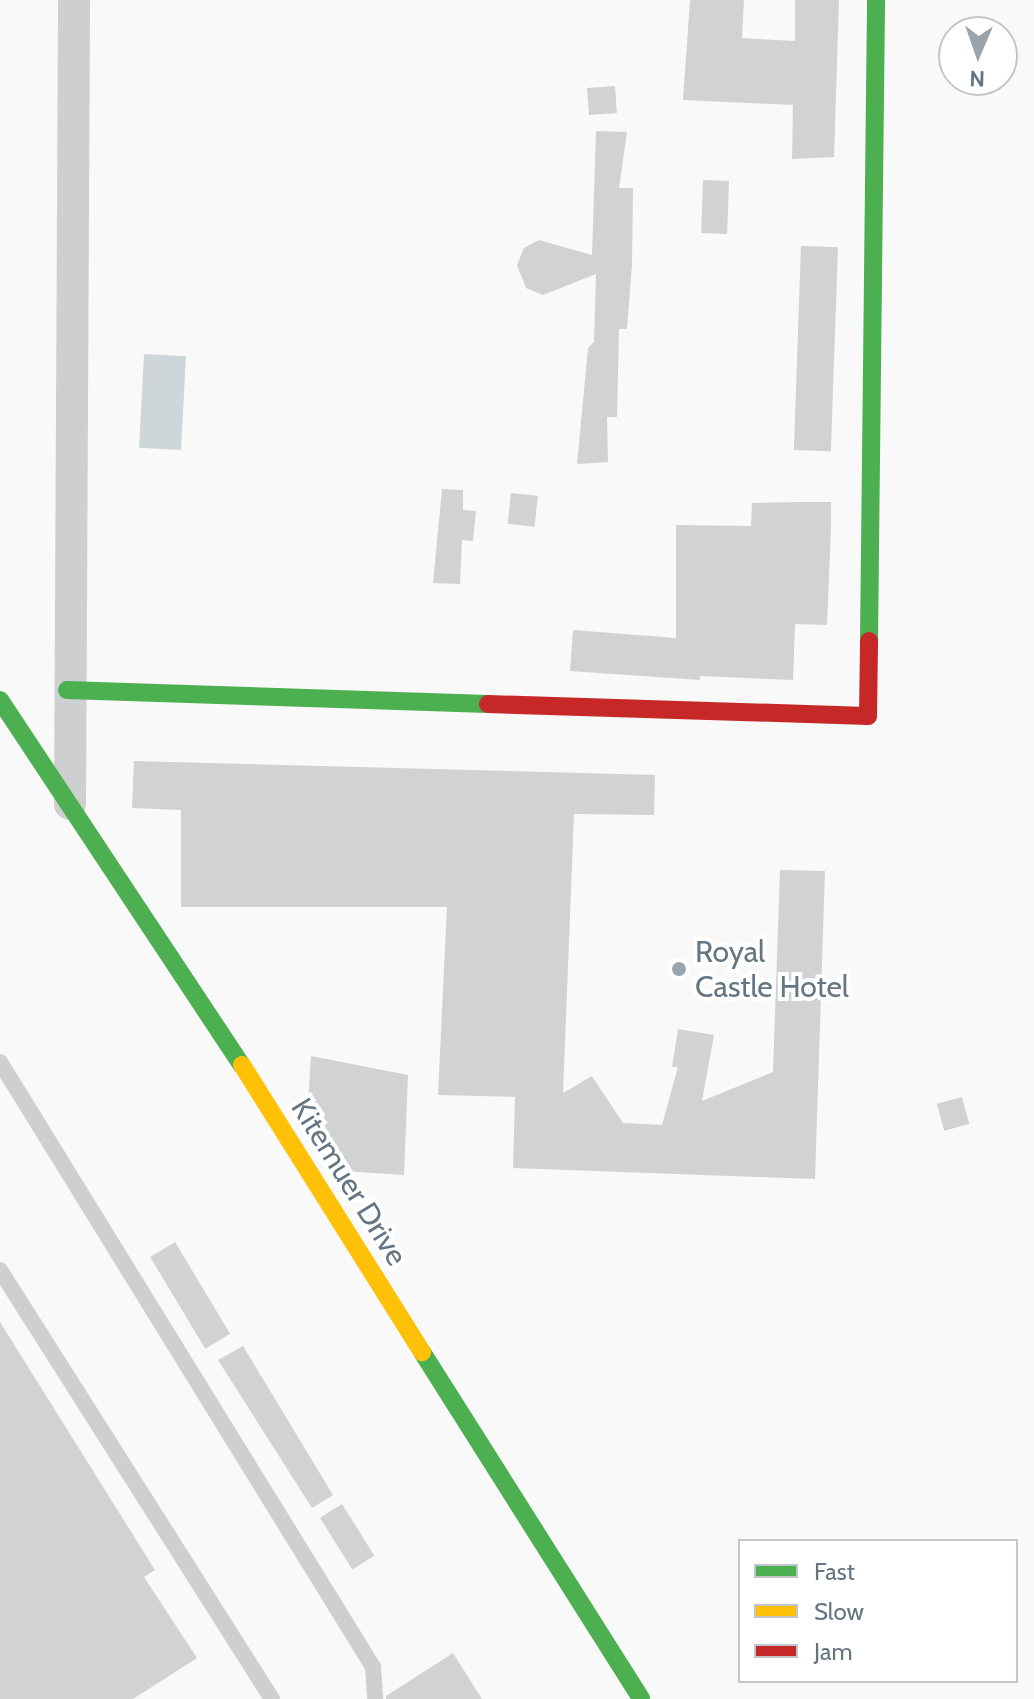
<!DOCTYPE html>
<html>
<head>
<meta charset="utf-8">
<style>
  body { margin:0 }
  #map { position:relative; width:1034px; height:1699px; overflow:hidden; background:#f9f9f9; font-family:Cabin,sans-serif }
  div>[style] { position:absolute }
  .water>* { inset:0; background:#ced6d9; transform-origin:0 0 }
  .building>* { inset:0; background:#d0d2d3; transform-origin:0 0 }
  .lane>* { height:16px; margin:-8px; padding:0 8px; transform-origin:8px; border-radius:8px; background:#cecfd0 }
  .street>* { height:32px; margin:-16px; padding:0 16px; transform-origin:16px; border-radius:16px; background:#cecfd0 }
  .fast>* { height:18px; margin:-9px; padding:0 9px; transform-origin:9px; border-radius:9px; background:#4caf50 }
  .slow>* { height:18px; margin:-9px; padding:0 9px; transform-origin:9px; border-radius:9px; background:#ffc107 }
  .jam>* { height:18px; margin:-9px; padding:0 9px; transform-origin:9px; border-radius:9px; background:#c62828 }
  .dots>* { width:22px; height:22px; translate:-50% -50%; box-sizing:border-box; border:4px solid #fff; border-radius:50% }
  span { translate:-50% -50%; white-space:nowrap; text-align:center; line-height:1.15; -webkit-text-stroke:8px #fff; paint-order:stroke }
  .poi-label { font-size:30px; color:#657683 }
  .left { translate:0 -50%; text-align:left }
  .street-label { font-size:30px; color:#657683 }
  .legend { position:absolute; left:738px; top:1539px; width:280px; height:144px; box-sizing:border-box; background:#fff; border:2px solid #c1c8cd; margin:0; padding:10px 14px; list-style:none; font-size:24px; color:#657683 }
  .legend li { display:flex; align-items:center; gap:16px; height:40px }
  .legend b { width:40px; border:2px solid #c1c8cd }
  .north { position:absolute; left:938px; top:16px; width:80px; height:80px; box-sizing:border-box; background:#fff; border:2px solid #c1c8cd; border-radius:50%; rotate:182deg; font-size:22px; font-weight:700; line-height:32px; text-align:center; color:#657683 }
  .north::after { content:''; display:block; margin:auto; width:28px; height:36px; background:#99a4ac; clip-path:polygon(50% 0,100% 100%,50% 72%,0 100%) }
</style>
</head>
<body>
<div id="map">
  <div class="water">
    <div style="left:144px;top:354px;width:42px;height:94px;rotate:3deg"></div>
  </div>
  <div class="building">
    <div style="clip-path:polygon(690px 0,744px 0,742px 38px,795px 41px,795px 0,839px 0,834px 157px,792px 159px,793px 105px,683px 100px)"></div>
    <div style="left:615px;top:86px;width:27px;height:28px;rotate:86deg"></div>
    <div style="clip-path:polygon(596px 131px,627px 132px,619px 188px,633px 188px,632px 264px,627px 329px,619px 329px,617px 417px,607px 417px,608px 462px,577px 464px,588px 348px,594px 342px,596px 274px,543px 295px,526px 288px,517px 265px,524px 248px,539px 240px,592px 255px)"></div>
    <div style="left:703px;top:180px;width:26px;height:53px;rotate:2deg"></div>
    <div style="left:801px;top:246px;width:37px;height:204px;rotate:2deg"></div>
    <div style="clip-path:polygon(442px 489px,463px 490px,463px 510px,476px 511px,473px 541px,462px 540px,460px 584px,433px 583px)"></div>
    <div style="left:511px;top:493px;width:27px;height:31px;rotate:6deg"></div>
    <div style="clip-path:polygon(800px 502px,831px 502px,831px 529px,827px 625px,795px 624px,793px 680px,700px 676px,700px 680px,570px 671px,573px 630px,676px 638px,676px 525px,751px 526px,752px 503px)"></div>
    <div style="clip-path:polygon(134px 761px,655px 775px,654px 815px,574px 814px,563px 1093px,592px 1076px,623px 1123px,662px 1125px,678px 1067px,672px 1067px,678px 1029px,714px 1035px,702px 1101px,773px 1072px,780px 870px,825px 871px,815px 1179px,513px 1168px,515px 1097px,438px 1095px,447px 907px,181px 907px,181px 810px,132px 808px)"></div>
    <div style="clip-path:polygon(311px 1056px,408px 1075px,404px 1175px,343px 1171px,308px 1104px)"></div>
    <div style="left:962px;top:1097px;width:28px;height:26px;rotate:75deg"></div>
    <div style="left:175px;top:1242px;width:107px;height:29px;rotate:59deg"></div>
    <div style="clip-path:polygon(0 1322px,155px 1570px,144px 1577px,197px 1658px,133px 1699px,0 1699px)"></div>
    <div style="clip-path:polygon(243px 1346px,333px 1495px,312px 1508px,218px 1360px)"></div>
    <div style="left:342px;top:1504px;width:61px;height:26px;rotate:58deg"></div>
    <div style="clip-path:polygon(453px 1653px,482px 1699px,386px 1699px,386px 1696px)"></div>
  </div>
  <div class="lane">
    <div style="left:0;top:1062px;width:711px;rotate:58.34deg"></div>
    <div style="left:373px;top:1667px;width:32px;rotate:86deg"></div>
    <div style="left:0;top:1270px;width:508px;rotate:57.62deg"></div>
  </div>
  <div class="street">
    <div style="left:70px;top:804px;width:804px;rotate:-89.71deg"></div>
  </div>
  <div class="fast">
    <div style="left:869px;top:641px;width:641px;rotate:-89.37deg"></div>
    <div style="left:67px;top:690px;width:421px;rotate:1.9deg"></div>
    <div style="left:0;top:700px;width:438px;rotate:56.5deg"></div>
    <div style="left:422px;top:1352px;width:410px;rotate:57.7deg"></div>
  </div>
  <div class="slow">
    <div style="left:242px;top:1065px;width:339px;rotate:57.9deg"></div>
  </div>
  <div class="jam">
    <div style="left:488px;top:704px;width:380px;rotate:1.8deg"></div>
    <div style="left:868px;top:716px;width:75px;rotate:-89.2deg"></div>
  </div>
  <div class="dots">
    <div style="left:679px;top:969px;background:#99a4ac"></div>
  </div>
  <div class="poi-label">
    <span class="left" style="left:695px;top:969px">Royal<br>Castle Hotel</span>
  </div>
  <div class="street-label">
    <span style="left:349px;top:1182px;rotate:58deg">Kitemuer Drive</span>
  </div>
  <ul class="legend">
  <li><b style="height:10px;background:#4caf50"></b>Fast</li>
  <li><b style="height:10px;background:#ffc107"></b>Slow</li>
  <li><b style="height:10px;background:#c62828"></b>Jam</li>
  </ul>
  <div class="north">N</div>
</div>
</body>
</html>
